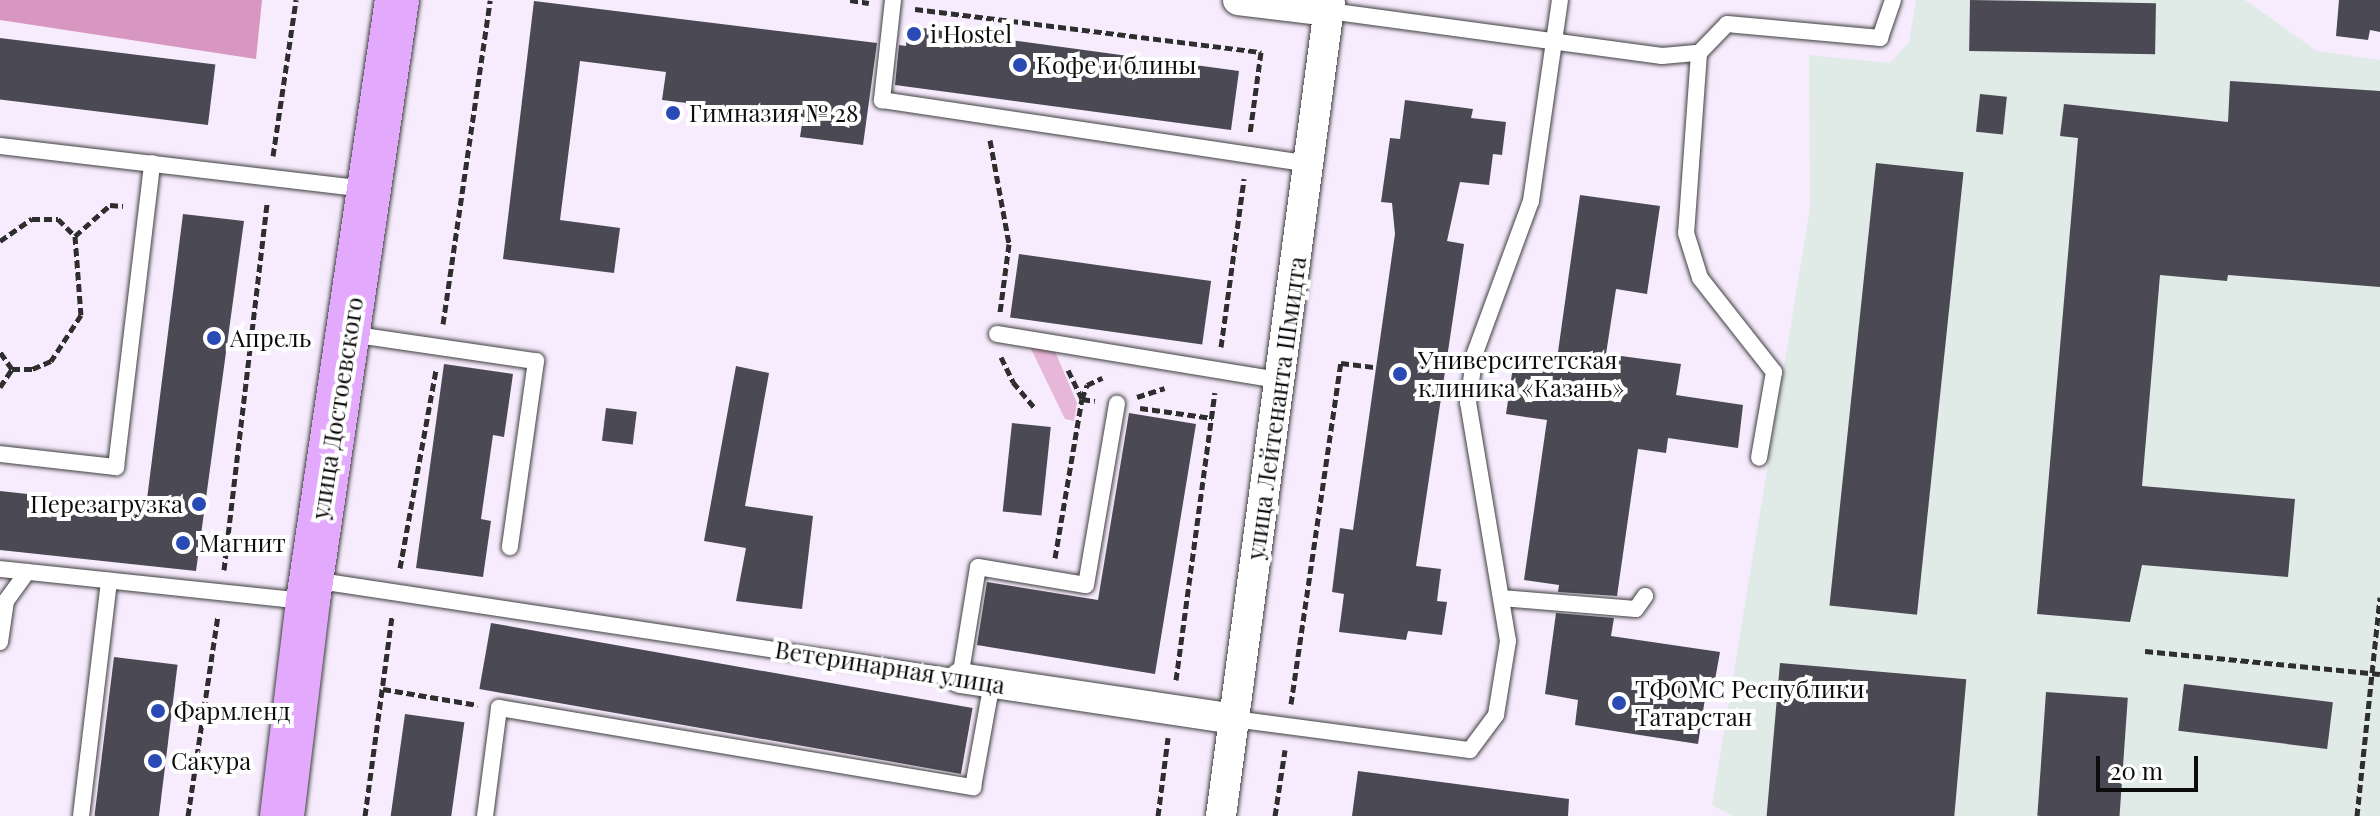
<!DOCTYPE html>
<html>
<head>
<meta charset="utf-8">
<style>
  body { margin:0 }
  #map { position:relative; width:2380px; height:816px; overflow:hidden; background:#f7ecfe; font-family:"Playfair Display",serif }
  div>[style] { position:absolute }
  .industrial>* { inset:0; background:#e0ebe8 }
  .green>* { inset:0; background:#e7b7d9 }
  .forest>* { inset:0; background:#d797c0 }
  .building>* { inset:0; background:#4b4954; transform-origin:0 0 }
  .path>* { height:5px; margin-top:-2.5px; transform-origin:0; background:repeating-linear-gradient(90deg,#2e2e2e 0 8px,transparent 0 12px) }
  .roads { filter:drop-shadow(0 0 2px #3f3f3f) drop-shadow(0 0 2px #3f3f3f) }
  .lane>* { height:16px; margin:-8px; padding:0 8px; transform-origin:8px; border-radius:8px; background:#fff }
  .street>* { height:30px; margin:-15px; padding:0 15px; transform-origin:15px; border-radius:15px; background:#fff }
  .secondary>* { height:44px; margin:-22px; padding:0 22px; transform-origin:22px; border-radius:22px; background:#e3a9fc }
  .dots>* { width:22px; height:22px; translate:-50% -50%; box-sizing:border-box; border:4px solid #fff; border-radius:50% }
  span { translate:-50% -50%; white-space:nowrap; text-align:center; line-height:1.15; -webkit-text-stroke:8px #fff; paint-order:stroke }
  .poi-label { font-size:24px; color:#0c0c0c }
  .left { translate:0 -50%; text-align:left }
  .right { translate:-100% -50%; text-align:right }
  .street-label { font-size:24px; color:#0c0c0c }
  .scale { position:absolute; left:2096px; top:756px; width:102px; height:36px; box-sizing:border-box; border:4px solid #0c0c0c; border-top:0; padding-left:10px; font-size:24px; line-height:28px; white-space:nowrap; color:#0c0c0c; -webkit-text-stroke:6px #fff; paint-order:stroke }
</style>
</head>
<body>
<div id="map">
  <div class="industrial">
    <div style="clip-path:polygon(1916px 0,2245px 0,2317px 51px,2380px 60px,2380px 816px,1733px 816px,1712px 805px,1810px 208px,1809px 55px,1890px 63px,1909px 42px)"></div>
  </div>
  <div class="green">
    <div style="clip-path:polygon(1030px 347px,1054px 349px,1077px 403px,1074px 421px,1065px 419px)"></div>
  </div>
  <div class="forest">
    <div style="clip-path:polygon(0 0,262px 0,256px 59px,0 20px)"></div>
  </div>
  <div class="building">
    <div style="left:1970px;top:0;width:186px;height:51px;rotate:1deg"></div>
    <div style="clip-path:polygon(2339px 0,2380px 0,2380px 32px,2370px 30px,2368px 40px,2336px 36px)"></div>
    <div style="clip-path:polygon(534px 1px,877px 43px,863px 145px,800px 137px,803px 117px,662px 100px,666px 72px,580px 61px,560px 220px,620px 228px,614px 273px,503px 259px)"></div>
    <div style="clip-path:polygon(908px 26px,1239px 71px,1231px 130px,895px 85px,899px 45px,906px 46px)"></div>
    <div style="left:0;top:38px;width:217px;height:61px;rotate:7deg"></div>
    <div style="clip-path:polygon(2230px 81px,2380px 91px,2380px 287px,2228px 275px,2227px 281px,2160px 275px,2142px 486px,2295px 499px,2288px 577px,2142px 565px,2130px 622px,2037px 614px,2078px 138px,2060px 136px,2064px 104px,2228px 122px)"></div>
    <div style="left:1980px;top:94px;width:27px;height:38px;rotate:6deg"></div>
    <div style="clip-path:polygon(1405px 100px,1473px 109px,1471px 118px,1506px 122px,1502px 155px,1493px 154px,1489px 185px,1460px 182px,1447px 241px,1464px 244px,1416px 566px,1441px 569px,1437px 601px,1447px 602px,1442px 635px,1408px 631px,1406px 640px,1339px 632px,1344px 594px,1332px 592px,1340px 528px,1353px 530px,1395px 234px,1392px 203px,1381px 202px,1390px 138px,1400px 139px)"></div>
    <div style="left:1876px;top:163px;width:88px;height:445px;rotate:6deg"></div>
    <div style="clip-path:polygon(1580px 195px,1660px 206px,1647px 294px,1616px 289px,1606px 354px,1681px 364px,1676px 395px,1743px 405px,1738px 448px,1668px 438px,1666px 453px,1638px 449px,1617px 596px,1558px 592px,1559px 585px,1524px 580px,1547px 420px,1506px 414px,1515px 353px,1557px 359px)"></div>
    <div style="clip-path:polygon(183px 214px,244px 221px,196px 571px,0 550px,0 491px,146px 507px)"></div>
    <div style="left:1019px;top:254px;width:194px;height:64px;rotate:8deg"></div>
    <div style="clip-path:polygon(444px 364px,513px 374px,504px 437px,493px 435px,481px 519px,491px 521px,483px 577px,416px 568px)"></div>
    <div style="clip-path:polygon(736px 366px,769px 373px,745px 506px,813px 516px,802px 609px,736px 601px,746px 548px,704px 541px)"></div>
    <div style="left:606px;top:408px;width:31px;height:33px;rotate:7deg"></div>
    <div style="clip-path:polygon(1129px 413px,1196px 424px,1155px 674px,977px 645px,987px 582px,1098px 600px)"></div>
    <div style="left:1012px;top:423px;width:39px;height:89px;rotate:6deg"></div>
    <div style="clip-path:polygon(1556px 613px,1614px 618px,1611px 636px,1720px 652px,1715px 680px,1708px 679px,1698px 744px,1575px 725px,1578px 700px,1545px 694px)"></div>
    <div style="left:491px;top:623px;width:489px;height:67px;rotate:10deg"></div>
    <div style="left:114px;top:657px;width:64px;height:160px;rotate:7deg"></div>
    <div style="left:1780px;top:663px;width:187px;height:154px;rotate:5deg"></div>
    <div style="left:2184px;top:684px;width:150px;height:47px;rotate:7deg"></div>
    <div style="left:2046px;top:692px;width:82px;height:124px;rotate:4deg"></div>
    <div style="left:405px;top:714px;width:60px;height:103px;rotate:8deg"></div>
    <div style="clip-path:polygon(1358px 771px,1569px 799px,1568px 816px,1352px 816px)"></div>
  </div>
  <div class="path">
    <div style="left:850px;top:0;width:19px;rotate:9deg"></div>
    <div style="left:915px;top:9px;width:349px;rotate:7.1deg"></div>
    <div style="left:1261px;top:52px;width:82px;rotate:97.7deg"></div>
    <div style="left:990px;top:140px;width:106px;rotate:79.6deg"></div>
    <div style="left:1009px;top:244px;width:69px;rotate:97.5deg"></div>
    <div style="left:273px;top:156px;width:158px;rotate:-81.6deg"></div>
    <div style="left:75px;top:236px;width:47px;rotate:-41.5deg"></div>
    <div style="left:110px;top:205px;width:13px;rotate:4deg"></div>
    <div style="left:0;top:241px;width:39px;rotate:-35deg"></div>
    <div style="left:32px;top:219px;width:26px"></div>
    <div style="left:58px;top:219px;width:24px;rotate:45deg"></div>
    <div style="left:75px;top:236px;width:79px;rotate:85.7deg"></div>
    <div style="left:81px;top:315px;width:55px;rotate:123.1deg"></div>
    <div style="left:51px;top:361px;width:21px;rotate:157deg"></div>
    <div style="left:32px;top:369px;width:20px;rotate:180deg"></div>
    <div style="left:12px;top:369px;width:21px;rotate:-125deg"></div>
    <div style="left:443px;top:324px;width:327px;rotate:-81.7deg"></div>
    <div style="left:1221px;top:347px;width:170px;rotate:-82.2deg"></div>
    <div style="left:1001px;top:357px;width:28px;rotate:64deg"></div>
    <div style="left:1013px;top:382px;width:34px;rotate:50deg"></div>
    <div style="left:1068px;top:370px;width:32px;rotate:64deg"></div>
    <div style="left:1082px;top:399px;width:13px;rotate:9deg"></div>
    <div style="left:0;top:387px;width:22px;rotate:-56deg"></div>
    <div style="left:1137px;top:397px;width:29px;rotate:-18deg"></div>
    <div style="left:1140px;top:408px;width:73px;rotate:7.9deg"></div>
    <div style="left:1055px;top:558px;width:161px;rotate:-80.4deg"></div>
    <div style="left:1082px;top:399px;width:15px;rotate:-70deg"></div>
    <div style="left:1087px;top:385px;width:17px;rotate:-25deg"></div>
    <div style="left:400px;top:568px;width:202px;rotate:-79.7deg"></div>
    <div style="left:224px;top:570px;width:371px;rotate:-83.3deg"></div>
    <div style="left:2145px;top:651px;width:236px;rotate:5.6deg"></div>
    <div style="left:1176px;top:680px;width:290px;rotate:-82.3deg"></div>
    <div style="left:383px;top:689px;width:96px;rotate:9.6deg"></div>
    <div style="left:1291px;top:704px;width:345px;rotate:-81.7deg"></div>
    <div style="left:1341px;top:363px;width:34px;rotate:7deg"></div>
    <div style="left:188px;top:816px;width:203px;rotate:-81.5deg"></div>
    <div style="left:365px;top:816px;width:201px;rotate:-82.3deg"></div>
    <div style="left:1158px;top:816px;width:79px;rotate:-82.7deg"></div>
    <div style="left:1275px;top:816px;width:67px;rotate:-81.4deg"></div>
    <div style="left:2357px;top:816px;width:220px;rotate:-84deg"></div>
  </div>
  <div class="roads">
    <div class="lane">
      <div style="left:893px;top:0;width:101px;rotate:96.3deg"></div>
      <div style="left:882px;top:100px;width:432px;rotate:8.5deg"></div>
      <div style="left:1329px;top:11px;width:336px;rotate:7.7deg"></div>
      <div style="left:1662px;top:56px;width:37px;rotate:-5deg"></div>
      <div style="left:1699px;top:53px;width:40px;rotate:-46deg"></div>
      <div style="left:1727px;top:24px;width:154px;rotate:5.2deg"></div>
      <div style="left:1880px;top:38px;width:40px;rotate:-71.1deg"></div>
      <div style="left:1699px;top:53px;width:180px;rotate:94.1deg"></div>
      <div style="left:1686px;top:233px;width:47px;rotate:72.7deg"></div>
      <div style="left:1700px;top:278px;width:120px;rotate:51.8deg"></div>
      <div style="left:1774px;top:372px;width:87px;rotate:99.9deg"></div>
      <div style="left:0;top:146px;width:371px;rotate:6.7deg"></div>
      <div style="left:350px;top:334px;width:188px;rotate:8.3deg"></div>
      <div style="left:536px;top:361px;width:188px;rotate:98deg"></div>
      <div style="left:997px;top:334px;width:286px;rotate:9.3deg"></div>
      <div style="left:0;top:454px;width:117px;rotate:6.4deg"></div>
      <div style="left:116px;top:467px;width:306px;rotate:-83.2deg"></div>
      <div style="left:0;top:569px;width:307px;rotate:6deg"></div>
      <div style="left:313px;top:580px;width:654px;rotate:8.61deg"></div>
      <div style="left:960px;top:678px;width:112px;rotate:-80.8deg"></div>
      <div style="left:978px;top:567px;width:109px;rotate:9.5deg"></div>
      <div style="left:1086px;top:585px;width:184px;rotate:-80.3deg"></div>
      <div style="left:1501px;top:598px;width:135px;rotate:4.7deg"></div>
      <div style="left:1636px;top:609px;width:16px;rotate:-55deg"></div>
      <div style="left:0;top:642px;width:41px;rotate:-81.7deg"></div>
      <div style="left:6px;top:601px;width:36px;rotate:-54deg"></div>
      <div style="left:1234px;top:719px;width:238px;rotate:7.5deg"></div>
      <div style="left:1470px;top:750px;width:44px;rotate:-53.4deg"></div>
      <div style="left:1496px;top:715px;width:75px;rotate:-80.8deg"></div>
      <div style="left:1508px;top:641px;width:241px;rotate:-99.5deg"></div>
      <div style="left:1468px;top:403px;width:50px;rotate:-82deg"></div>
      <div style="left:1475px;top:353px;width:162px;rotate:-69.8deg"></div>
      <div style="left:1531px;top:201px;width:203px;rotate:-81.8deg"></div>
      <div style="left:81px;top:816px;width:237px;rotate:-83.2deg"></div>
      <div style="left:485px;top:816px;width:109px;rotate:-82.6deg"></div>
      <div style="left:499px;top:708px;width:481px;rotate:9.5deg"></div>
      <div style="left:973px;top:787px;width:107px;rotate:-79.7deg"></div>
    </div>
    <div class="street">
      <div style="left:1238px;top:0;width:92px;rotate:6.9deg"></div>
      <div style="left:960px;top:678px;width:277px;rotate:8.5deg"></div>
      <div style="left:1221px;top:816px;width:823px;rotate:-82.39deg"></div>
    </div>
    <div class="secondary">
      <div style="left:282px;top:816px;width:217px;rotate:-83.1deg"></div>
      <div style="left:308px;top:601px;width:608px;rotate:-81.58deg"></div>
    </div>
  </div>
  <div class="dots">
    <div style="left:914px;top:34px;background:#2a4bb6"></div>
    <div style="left:1020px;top:65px;background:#2a4bb6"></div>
    <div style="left:673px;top:113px;background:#2a4bb6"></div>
    <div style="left:214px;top:338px;background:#2a4bb6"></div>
    <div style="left:1400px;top:374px;background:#2a4bb6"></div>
    <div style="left:199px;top:504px;background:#2a4bb6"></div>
    <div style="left:183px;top:543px;background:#2a4bb6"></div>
    <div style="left:1619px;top:703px;background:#2a4bb6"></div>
    <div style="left:158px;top:711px;background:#2a4bb6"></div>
    <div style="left:155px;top:761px;background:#2a4bb6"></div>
  </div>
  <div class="poi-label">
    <span class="left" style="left:930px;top:34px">i Hostel</span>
    <span class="left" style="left:1036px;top:65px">Кофе и блины</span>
    <span class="left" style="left:689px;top:113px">Гимназия № 28</span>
    <span class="left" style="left:230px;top:338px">Апрель</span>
    <span class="left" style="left:1418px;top:374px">Университетская<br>клиника «Казань»</span>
    <span class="right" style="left:183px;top:504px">Перезагрузка</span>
    <span class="left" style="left:199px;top:543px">Магнит</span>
    <span class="left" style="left:1635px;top:703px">ТФОМС Республики<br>Татарстан</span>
    <span class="left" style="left:174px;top:711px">Фармленд</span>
    <span class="left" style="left:171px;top:761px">Сакура</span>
  </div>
  <div class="street-label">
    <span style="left:337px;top:408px;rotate:-81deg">улица Достоевского</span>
    <span style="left:1276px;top:408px;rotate:-82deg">улица Лейтенанта Шмидта</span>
    <span style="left:890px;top:667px;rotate:9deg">Ветеринарная улица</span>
  </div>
  <div class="scale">20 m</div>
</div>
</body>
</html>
